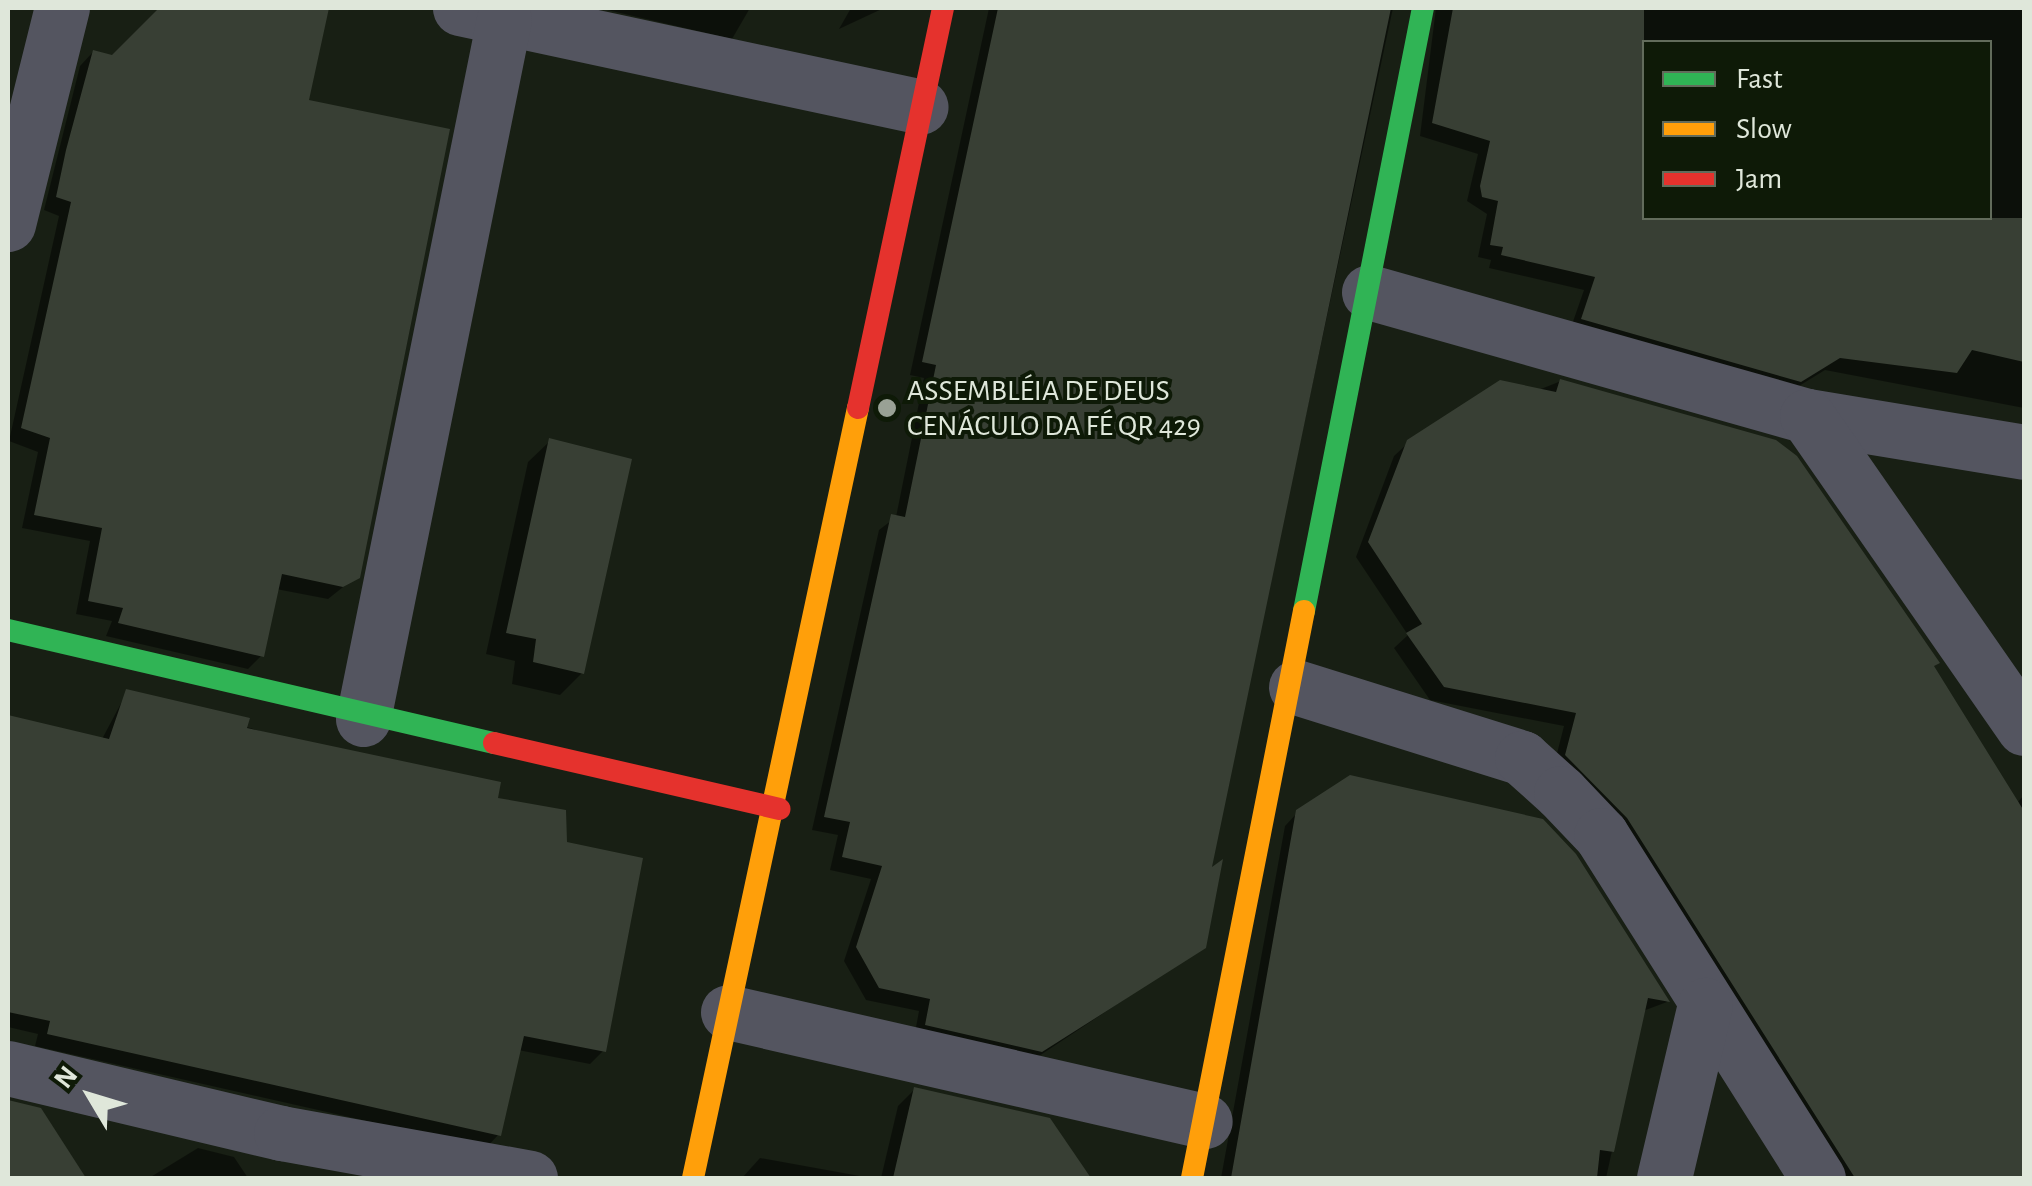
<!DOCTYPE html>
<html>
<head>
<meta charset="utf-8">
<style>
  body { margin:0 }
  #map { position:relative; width:2032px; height:1186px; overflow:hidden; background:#181f14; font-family:"Alegreya Sans",sans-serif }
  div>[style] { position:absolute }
  .shadow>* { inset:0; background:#0007 }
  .building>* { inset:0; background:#383f34 }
  .street>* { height:55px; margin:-27.5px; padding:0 27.5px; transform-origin:27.5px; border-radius:27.5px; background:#545560 }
  .fast>* { height:22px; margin:-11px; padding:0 11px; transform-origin:11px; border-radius:11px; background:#30b455 }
  .slow>* { height:22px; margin:-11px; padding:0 11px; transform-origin:11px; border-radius:11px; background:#ff9f0a }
  .jam>* { height:22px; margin:-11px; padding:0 11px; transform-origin:11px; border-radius:11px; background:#e5322d }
  .dots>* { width:28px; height:28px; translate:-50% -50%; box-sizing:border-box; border:5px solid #0e1a07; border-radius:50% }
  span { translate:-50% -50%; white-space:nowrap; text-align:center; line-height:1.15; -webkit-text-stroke:8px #0e1a07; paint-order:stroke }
  .poi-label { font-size:30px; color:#dfe7da }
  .left { translate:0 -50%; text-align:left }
  .frame { position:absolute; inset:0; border:10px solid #dfe7da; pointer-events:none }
  .legend { position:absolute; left:1642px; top:40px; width:350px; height:180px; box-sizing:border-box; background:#0e1a07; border:2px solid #626c5b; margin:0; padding:12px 18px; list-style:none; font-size:30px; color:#dfe7da }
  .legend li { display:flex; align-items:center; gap:20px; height:50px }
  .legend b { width:50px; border:2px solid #626c5b }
  .north { position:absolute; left:40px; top:1046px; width:100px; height:100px; -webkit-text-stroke:8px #0e1a07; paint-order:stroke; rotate:308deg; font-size:28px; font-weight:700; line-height:40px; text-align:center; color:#dfe7da }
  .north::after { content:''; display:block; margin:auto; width:35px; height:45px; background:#dfe7da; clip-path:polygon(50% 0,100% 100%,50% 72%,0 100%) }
</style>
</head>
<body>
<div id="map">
  <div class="shadow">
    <div style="clip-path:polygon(160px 8px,326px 8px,306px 102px,357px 576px,328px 599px,276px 589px,261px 656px,248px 669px,106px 636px,112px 621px,76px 614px,90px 541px,22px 528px,38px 452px,9px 441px,59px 216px,44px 210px,80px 66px,93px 52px,112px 58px)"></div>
    <div style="clip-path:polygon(599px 8px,750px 8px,732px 39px)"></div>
    <div style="clip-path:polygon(851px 8px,884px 8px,839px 29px)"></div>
    <div style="clip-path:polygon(989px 8px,1393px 8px,1208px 872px,1203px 947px,1027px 1064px,914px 1038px,919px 1011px,866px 1000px,844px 961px,871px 879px,830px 870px,838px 835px,812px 830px,879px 530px,896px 517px,924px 378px,910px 375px)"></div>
    <div style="clip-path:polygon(evenodd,1436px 8px,2024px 8px,2024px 408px,1825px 370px,1786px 394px,1569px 333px,1584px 290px,1489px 268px,1491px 260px,1478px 257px,1487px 214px,1467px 201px,1478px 154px,1420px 136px,1436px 8px,1644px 42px,1990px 42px,1990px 218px,1644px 218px,1644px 42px)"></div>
    <div style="clip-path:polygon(1561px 381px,1932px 667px,2017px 803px,2024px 795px,2024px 1178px,1838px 1178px,1553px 769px,1564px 726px,1430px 700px,1394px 648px,1408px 635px,1356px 557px,1394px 456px,1409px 442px)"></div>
    <div style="clip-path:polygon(550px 441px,582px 673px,560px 695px,512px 684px,515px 661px,486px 654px,528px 462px)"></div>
    <div style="clip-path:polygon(127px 692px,496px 800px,565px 844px,603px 1051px,590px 1064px,518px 1050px,499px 1134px,486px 1148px,35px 1046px,38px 1034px,8px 1027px,8px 718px,102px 739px)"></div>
    <div style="clip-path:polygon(1298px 812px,1574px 856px,1667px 1002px,1643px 1011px,1606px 1178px,1221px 1178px,1285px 826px)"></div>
    <div style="clip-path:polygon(915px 1089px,1076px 1164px,1080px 1178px,881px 1178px,898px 1106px)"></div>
    <div style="clip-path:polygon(23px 1106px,40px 1110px,83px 1178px,8px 1178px,8px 1116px)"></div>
    <div style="clip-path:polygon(198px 1148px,234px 1157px,248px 1178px,149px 1178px)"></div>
    <div style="clip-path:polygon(760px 1158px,871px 1178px,742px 1178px)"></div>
  </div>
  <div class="building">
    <div style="clip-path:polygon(159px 8px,329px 8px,309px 100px,450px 129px,360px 578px,343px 587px,282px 574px,264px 657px,118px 623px,123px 608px,88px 601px,102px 528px,34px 515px,50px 438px,21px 428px,71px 202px,56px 197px,66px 150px,93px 50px,112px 55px)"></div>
    <div style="clip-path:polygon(998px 8px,1391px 8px,1212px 867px,1223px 859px,1206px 948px,1042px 1052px,925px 1025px,930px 999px,879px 988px,856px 947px,882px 866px,842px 857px,850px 822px,824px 817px,891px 514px,905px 517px,936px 365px,922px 362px)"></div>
    <div style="clip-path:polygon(1453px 8px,1644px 8px,1644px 218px,2024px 218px,2024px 362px,1972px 350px,1957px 373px,1840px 358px,1801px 382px,1581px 319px,1595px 277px,1501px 255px,1503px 247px,1490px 245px,1498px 201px,1482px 197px,1480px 186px,1490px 141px,1432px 123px)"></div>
    <div style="clip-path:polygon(1560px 379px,1776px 440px,1797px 456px,1940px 663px,1934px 666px,2024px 811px,2024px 1178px,1855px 1178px,1627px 818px,1565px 755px,1576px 713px,1444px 687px,1406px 633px,1422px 624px,1368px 542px,1407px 440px,1500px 380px,1556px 392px)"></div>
    <div style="clip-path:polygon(549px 438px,632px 459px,584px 674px,533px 662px,536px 639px,506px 633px)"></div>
    <div style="clip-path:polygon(126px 689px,250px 718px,247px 728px,501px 782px,498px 798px,566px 810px,567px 842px,643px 858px,606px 1052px,524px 1036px,501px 1136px,47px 1034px,50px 1021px,8px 1012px,8px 715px,109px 739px)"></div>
    <div style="clip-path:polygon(1350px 775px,1543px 819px,1576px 854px,1670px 1002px,1648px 998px,1614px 1152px,1600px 1150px,1597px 1178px,1231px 1178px,1296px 810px)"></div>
    <div style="clip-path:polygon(914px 1087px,1050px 1118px,1091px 1178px,893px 1178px)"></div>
    <div style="clip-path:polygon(8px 1100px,41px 1108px,86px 1178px,8px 1178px)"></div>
  </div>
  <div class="street">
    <div style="left:460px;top:8px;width:471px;rotate:12.1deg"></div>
    <div style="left:8px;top:224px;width:223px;rotate:-76deg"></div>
    <div style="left:1369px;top:292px;width:455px;rotate:15.8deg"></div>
    <div style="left:1807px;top:416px;width:220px;rotate:9.4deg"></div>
    <div style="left:1807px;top:416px;width:380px;rotate:55.2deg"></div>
    <div style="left:1296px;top:687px;width:237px;rotate:17.4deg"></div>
    <div style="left:1522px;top:758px;width:52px;rotate:41.9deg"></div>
    <div style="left:1561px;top:793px;width:58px;rotate:46.4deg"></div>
    <div style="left:1601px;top:835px;width:406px;rotate:57.7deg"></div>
    <div style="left:363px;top:719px;width:714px;rotate:-78.61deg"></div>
    <div style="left:728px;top:1012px;width:489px;rotate:12.9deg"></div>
    <div style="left:8px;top:1068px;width:281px;rotate:13.4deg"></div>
    <div style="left:281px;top:1133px;width:253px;rotate:10.2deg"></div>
    <div style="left:1664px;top:1178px;width:178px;rotate:-76.7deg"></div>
  </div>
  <div class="fast">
    <div style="left:1304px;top:611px;width:615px;rotate:-78.84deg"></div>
    <div style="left:8px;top:630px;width:499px;rotate:13.1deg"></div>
  </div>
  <div class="slow">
    <div style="left:693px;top:1178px;width:787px;rotate:-77.91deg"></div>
    <div style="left:1192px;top:1178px;width:578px;rotate:-78.83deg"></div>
  </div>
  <div class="jam">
    <div style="left:858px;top:408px;width:409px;rotate:-78deg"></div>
    <div style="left:494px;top:743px;width:293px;rotate:13deg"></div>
  </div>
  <div class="dots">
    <div style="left:887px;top:408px;background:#99a195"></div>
  </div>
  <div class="poi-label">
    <span class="left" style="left:907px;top:408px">ASSEMBLÉIA DE DEUS<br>CENÁCULO DA FÉ QR 429</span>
  </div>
  <div class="frame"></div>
  <ul class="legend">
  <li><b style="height:12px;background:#30b455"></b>Fast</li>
  <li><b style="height:12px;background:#ff9f0a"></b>Slow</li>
  <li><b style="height:12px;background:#e5322d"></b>Jam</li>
  </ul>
  <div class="north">N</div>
</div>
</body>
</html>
